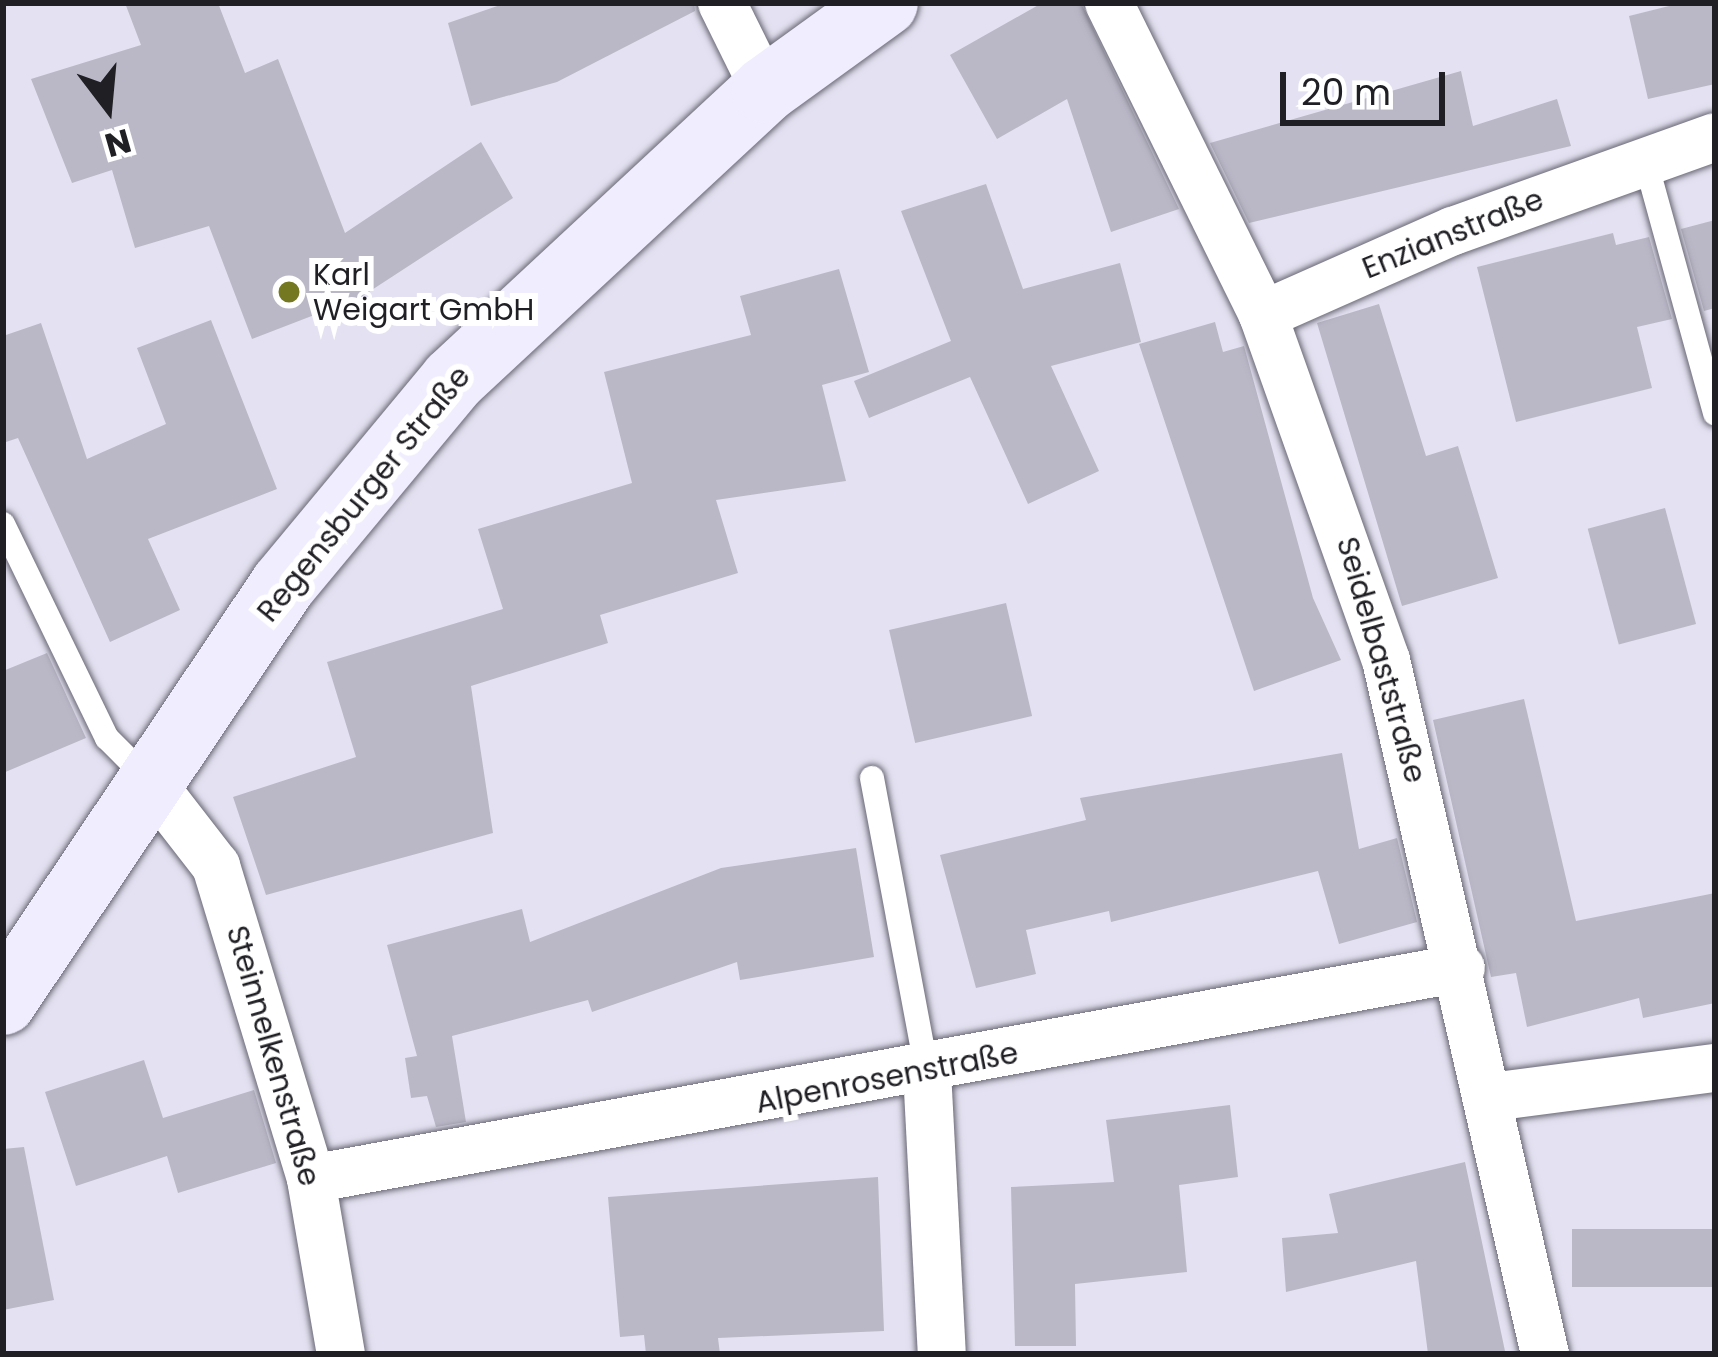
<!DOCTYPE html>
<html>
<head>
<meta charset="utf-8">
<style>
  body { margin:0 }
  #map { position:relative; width:1718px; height:1357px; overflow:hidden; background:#e4e2f2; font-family:Poppins,sans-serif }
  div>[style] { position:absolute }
  .building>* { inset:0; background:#bab8c7; transform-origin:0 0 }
  .roads { filter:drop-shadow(0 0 3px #696774) drop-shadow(0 0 3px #696774) }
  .lane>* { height:24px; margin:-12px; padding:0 12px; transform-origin:12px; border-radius:12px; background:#fff }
  .street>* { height:48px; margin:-24px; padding:0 24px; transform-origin:24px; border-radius:24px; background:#fff }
  .secondary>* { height:66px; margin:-33px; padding:0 33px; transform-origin:33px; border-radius:33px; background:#f0edfe }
  .dots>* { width:33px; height:33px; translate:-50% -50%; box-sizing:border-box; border:6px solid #fff; border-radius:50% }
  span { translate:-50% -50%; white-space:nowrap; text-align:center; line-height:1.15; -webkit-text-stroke:12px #fff; paint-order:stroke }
  .street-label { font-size:30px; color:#1f1f24 }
  .poi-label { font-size:30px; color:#1f1f24 }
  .left { translate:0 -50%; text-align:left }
  .frame { position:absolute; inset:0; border:6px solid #1f1f24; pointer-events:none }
  .north { position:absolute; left:48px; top:48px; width:120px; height:120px; -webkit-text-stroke:9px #fff; paint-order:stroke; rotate:164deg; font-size:33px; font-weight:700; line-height:48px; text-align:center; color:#1f1f24 }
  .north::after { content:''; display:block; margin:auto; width:42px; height:54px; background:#1f1f24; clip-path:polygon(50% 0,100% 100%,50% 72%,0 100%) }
  .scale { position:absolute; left:1280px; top:72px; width:165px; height:54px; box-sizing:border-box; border:6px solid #1f1f24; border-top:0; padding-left:15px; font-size:36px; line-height:42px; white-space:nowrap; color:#1f1f24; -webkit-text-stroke:9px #fff; paint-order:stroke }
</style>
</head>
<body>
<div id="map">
  <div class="building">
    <div style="clip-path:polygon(125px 3px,218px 3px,245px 73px,278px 59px,345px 233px,481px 142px,513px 198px,361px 297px,252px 339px,209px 226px,135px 248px,112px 170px,72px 183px,31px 79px,141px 45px)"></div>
    <div style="clip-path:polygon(506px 3px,694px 3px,695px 11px,557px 82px,471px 106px,448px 23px)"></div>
    <div style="clip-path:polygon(1042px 3px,1081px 3px,1179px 209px,1111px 232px,1067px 99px,997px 139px,950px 55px)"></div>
    <div style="clip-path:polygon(1681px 3px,1715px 3px,1715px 84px,1648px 99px,1629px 16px)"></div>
    <div style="clip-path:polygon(1461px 71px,1473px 126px,1557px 99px,1571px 146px,1249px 223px,1210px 143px)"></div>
    <div style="clip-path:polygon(986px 184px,1023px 289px,1120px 263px,1141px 342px,1051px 366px,1099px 471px,1028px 504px,970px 377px,869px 418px,854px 381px,951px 341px,901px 211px)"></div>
    <div style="clip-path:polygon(1715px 220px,1715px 308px,1704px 311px,1681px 229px)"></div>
    <div style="clip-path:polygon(1613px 233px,1616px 245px,1649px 237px,1672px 319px,1637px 327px,1652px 388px,1516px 422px,1477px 267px)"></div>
    <div style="clip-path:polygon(839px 269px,869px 372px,822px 385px,846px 481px,716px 500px,738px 573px,600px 615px,608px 643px,471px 686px,493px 833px,266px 895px,233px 797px,356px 757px,327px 662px,503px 609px,478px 529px,632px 483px,604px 372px,751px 335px,740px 296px)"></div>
    <div style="clip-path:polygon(1379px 304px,1426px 456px,1458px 446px,1498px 578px,1402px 606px,1317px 323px)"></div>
    <div style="clip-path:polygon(211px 320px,277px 489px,148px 539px,180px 610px,110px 642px,18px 438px,3px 443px,3px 336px,41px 323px,87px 459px,166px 424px,137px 348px)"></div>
    <div style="clip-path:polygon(1215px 322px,1223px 352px,1244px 346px,1313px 598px,1341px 660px,1254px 691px,1139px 344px)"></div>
    <div style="left:1665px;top:508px;width:120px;height:80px;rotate:75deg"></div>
    <div style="left:1006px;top:603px;width:116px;height:120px;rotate:77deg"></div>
    <div style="clip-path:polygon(47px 653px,86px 738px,3px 773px,3px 671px)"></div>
    <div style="clip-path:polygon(1524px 699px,1576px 921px,1715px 893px,1715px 1003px,1643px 1018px,1639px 998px,1527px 1027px,1516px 973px,1491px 977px,1433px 720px)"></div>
    <div style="clip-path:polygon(1342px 753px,1359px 849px,1397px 838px,1417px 922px,1339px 944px,1318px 871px,1111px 922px,1109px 911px,1026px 930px,1036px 974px,976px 988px,940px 855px,1086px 820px,1080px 798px)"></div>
    <div style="clip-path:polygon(856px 848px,874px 957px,740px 980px,737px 962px,592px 1012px,588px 1000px,452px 1036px,466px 1122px,436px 1127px,427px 1096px,411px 1098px,405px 1058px,417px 1056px,387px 945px,522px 909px,530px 942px,721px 868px)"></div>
    <div style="clip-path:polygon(144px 1060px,163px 1118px,254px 1090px,276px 1163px,178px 1193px,167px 1156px,76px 1186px,45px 1092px)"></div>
    <div style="clip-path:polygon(1230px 1105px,1238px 1177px,1179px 1185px,1187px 1272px,1075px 1284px,1076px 1346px,1015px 1346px,1011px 1187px,1114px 1182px,1106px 1120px)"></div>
    <div style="clip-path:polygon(24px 1147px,54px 1300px,3px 1310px,3px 1149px)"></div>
    <div style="clip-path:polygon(1465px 1162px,1505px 1351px,1428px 1354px,1416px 1261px,1286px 1292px,1282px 1238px,1338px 1233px,1329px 1194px)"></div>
    <div style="clip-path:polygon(878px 1177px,884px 1331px,718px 1338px,720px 1354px,646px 1354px,644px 1335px,620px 1337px,608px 1197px)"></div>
    <div style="left:1715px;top:1229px;width:58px;height:143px;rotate:90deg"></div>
  </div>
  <div class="roads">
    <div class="lane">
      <div style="left:1645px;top:159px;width:264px;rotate:74.6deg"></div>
      <div style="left:3px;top:524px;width:238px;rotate:64.1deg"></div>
      <div style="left:107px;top:738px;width:59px;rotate:45deg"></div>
      <div style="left:872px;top:778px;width:298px;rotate:79.4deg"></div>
    </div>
    <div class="street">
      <div style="left:722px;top:3px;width:97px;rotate:63.7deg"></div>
      <div style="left:1109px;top:3px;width:348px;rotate:63.7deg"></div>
      <div style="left:1263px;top:315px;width:366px;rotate:70.4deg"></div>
      <div style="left:1386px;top:660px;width:712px;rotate:77.1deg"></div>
      <div style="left:1263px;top:315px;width:208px;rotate:-23.9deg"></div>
      <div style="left:1453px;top:231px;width:278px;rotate:-19.7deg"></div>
      <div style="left:150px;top:781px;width:108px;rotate:52.2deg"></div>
      <div style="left:216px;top:866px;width:327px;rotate:73.1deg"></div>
      <div style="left:311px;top:1179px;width:178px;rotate:80.3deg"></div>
      <div style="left:927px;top:1071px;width:283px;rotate:87deg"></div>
      <div style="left:1491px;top:1097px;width:226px;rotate:-7.4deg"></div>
      <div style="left:311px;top:1179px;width:1169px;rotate:-10.4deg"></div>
    </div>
    <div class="secondary">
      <div style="left:3px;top:1002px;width:502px;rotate:-56.12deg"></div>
      <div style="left:283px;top:585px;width:266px;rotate:-50.3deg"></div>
      <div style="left:453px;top:380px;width:426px;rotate:-42.9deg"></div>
      <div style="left:765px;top:90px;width:148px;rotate:-35.9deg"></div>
    </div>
  </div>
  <div class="dots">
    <div style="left:289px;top:292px;background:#747820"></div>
  </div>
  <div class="street-label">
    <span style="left:1453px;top:234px;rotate:-22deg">Enzianstraße</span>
    <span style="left:364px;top:494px;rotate:-51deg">Regensburger Straße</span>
    <span style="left:1381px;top:660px;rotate:74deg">Seidelbaststraße</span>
    <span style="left:273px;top:1056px;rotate:74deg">Steinnelkenstraße</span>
    <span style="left:887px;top:1078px;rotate:-11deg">Alpenrosenstraße</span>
  </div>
  <div class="poi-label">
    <span class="left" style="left:313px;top:292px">Karl<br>Weigart GmbH</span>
  </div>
  <div class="frame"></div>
  <div class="north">N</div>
  <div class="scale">20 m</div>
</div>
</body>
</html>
